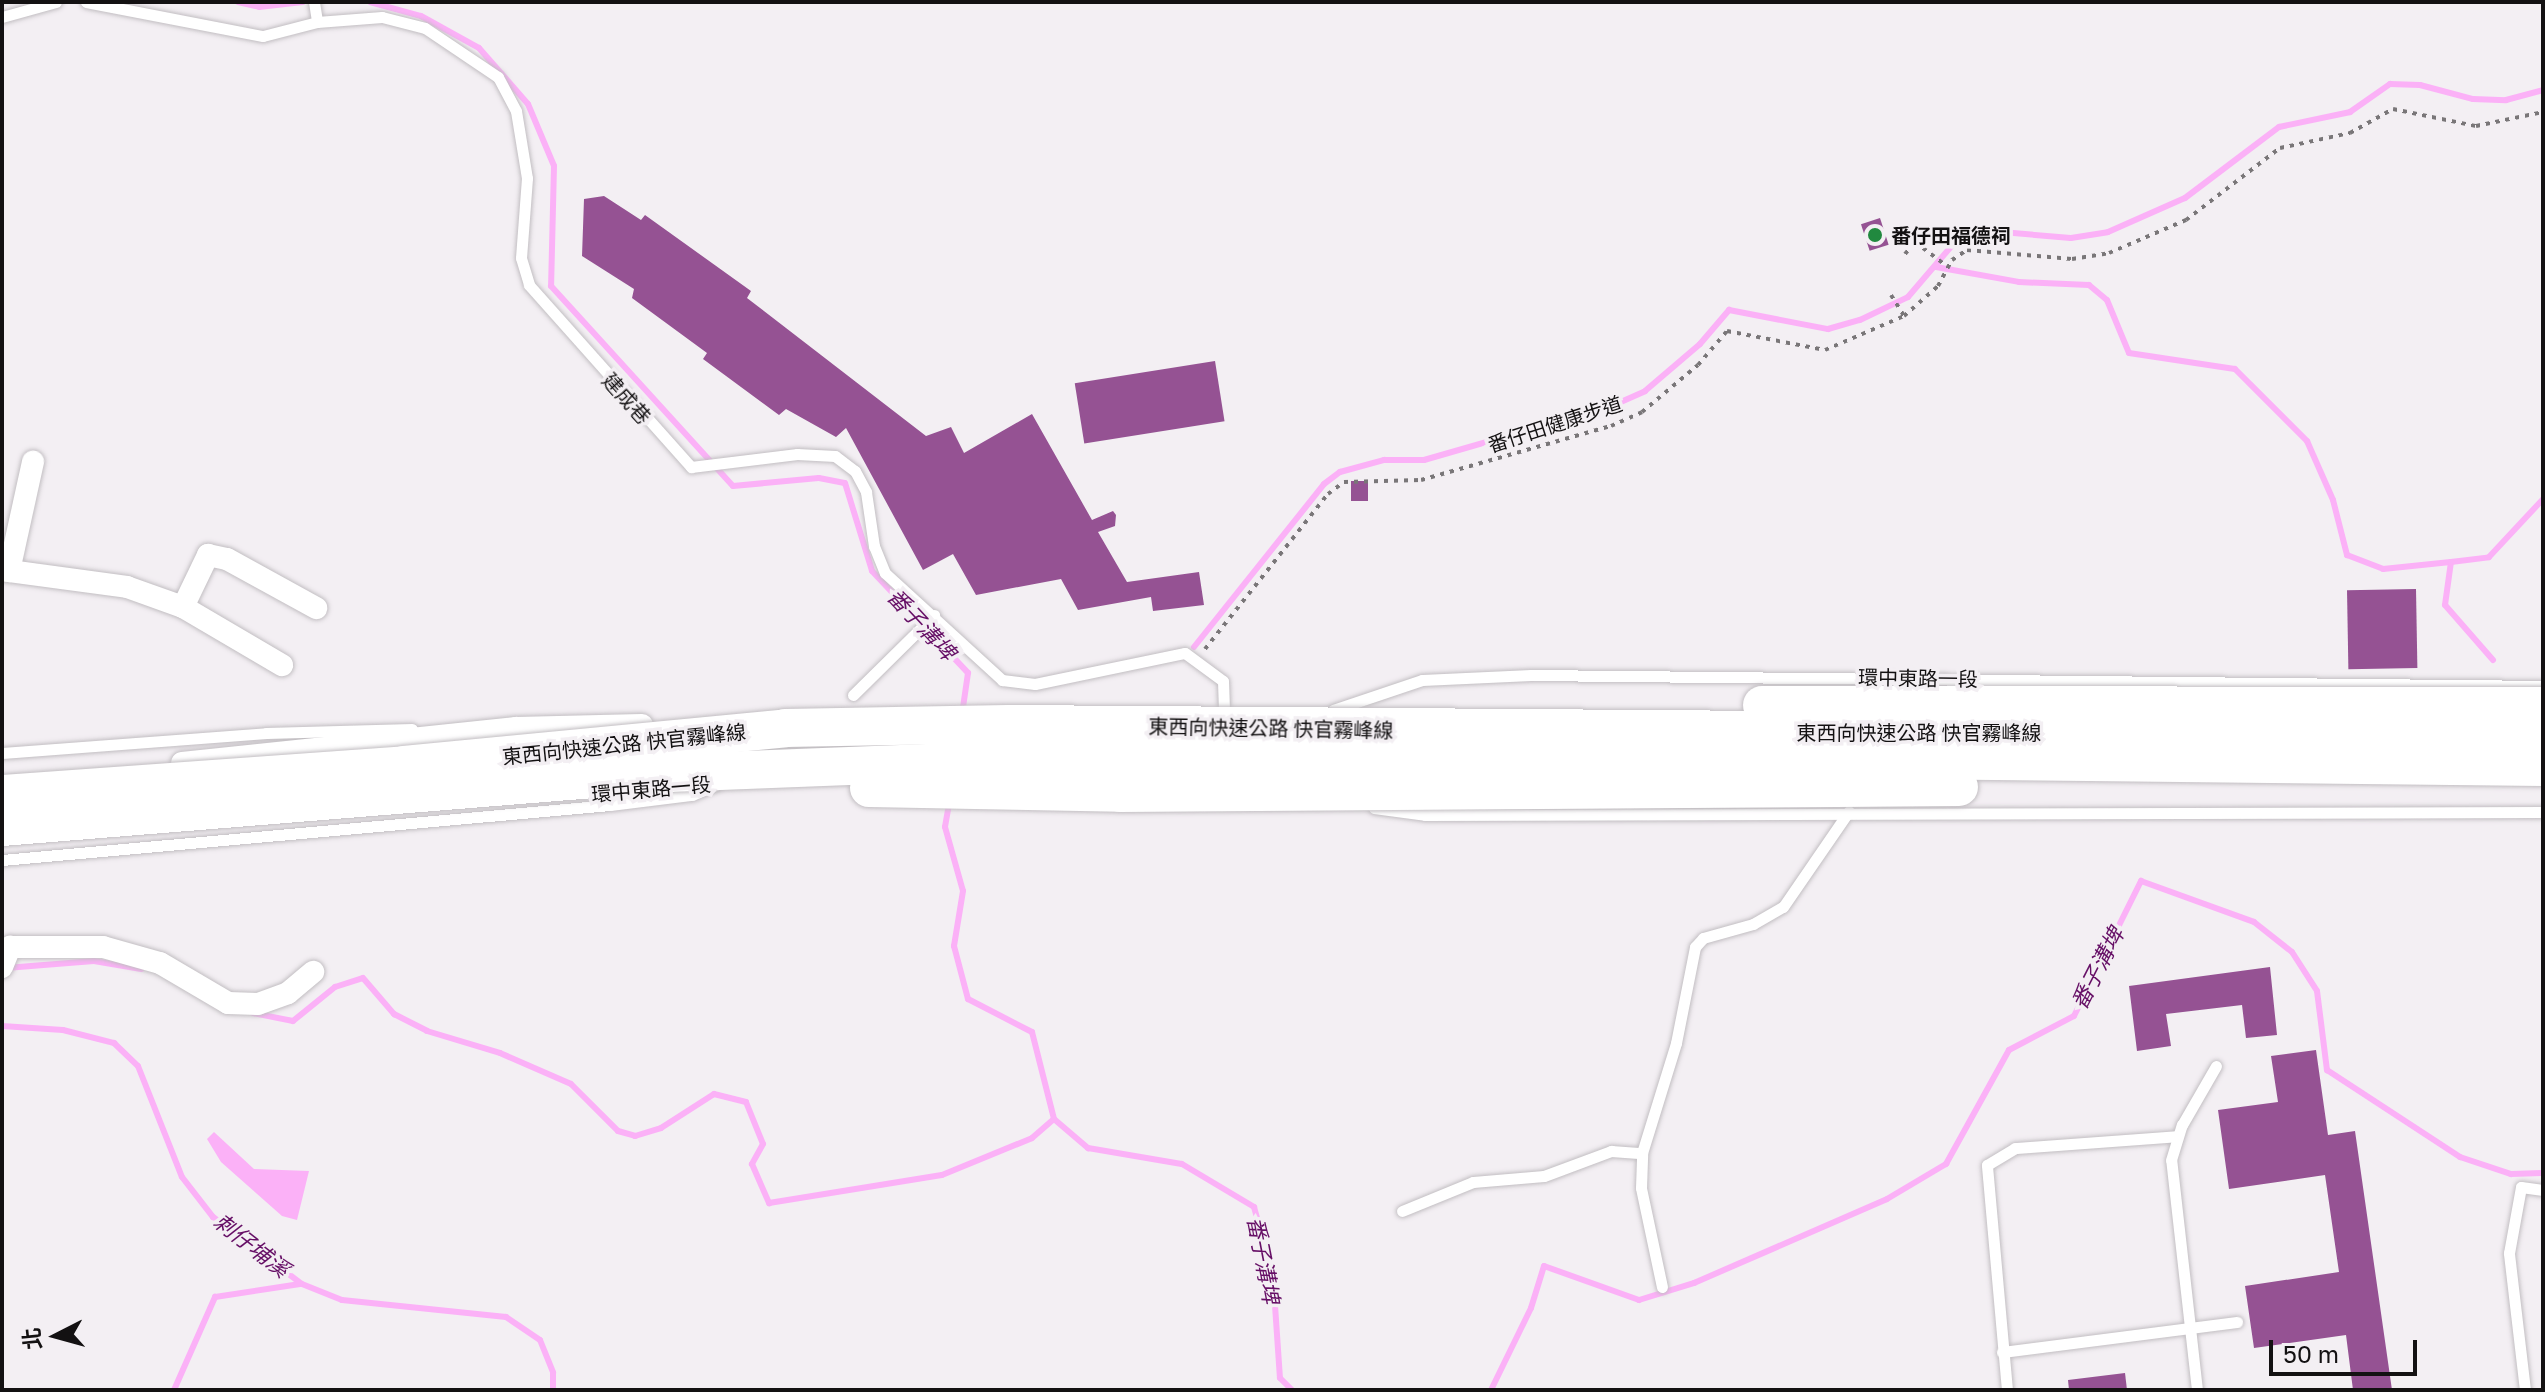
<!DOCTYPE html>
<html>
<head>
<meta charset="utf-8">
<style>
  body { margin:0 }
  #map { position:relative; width:2545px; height:1392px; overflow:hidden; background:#f3eff3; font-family:"Golos Text","Noto Sans TC",sans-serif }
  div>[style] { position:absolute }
  .water>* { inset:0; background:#fbb1f7 }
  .stream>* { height:6px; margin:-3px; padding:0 3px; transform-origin:3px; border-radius:3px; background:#fbb1f7 }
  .building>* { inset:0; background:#955293; transform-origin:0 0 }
  .path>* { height:4px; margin-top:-2px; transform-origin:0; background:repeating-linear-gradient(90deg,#797678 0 4px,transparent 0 10px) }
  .roads { filter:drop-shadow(0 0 2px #c2bec2) drop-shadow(0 0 2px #c2bec2) }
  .service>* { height:11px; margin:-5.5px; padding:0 5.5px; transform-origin:5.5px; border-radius:5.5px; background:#fff }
  .minor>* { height:22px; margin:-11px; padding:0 11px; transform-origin:11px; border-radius:11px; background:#fff }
  .bridges { filter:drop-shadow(0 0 2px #c2bec2) drop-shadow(0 0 2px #c2bec2) }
  .trunk-bridge>* { height:38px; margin:-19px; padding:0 19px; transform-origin:19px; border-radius:19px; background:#fff }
  .dots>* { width:22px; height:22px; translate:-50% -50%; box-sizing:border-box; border:4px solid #f3eff3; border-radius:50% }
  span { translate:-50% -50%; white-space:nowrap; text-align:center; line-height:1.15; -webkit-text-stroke:7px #f3eff3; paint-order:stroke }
  .poi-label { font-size:20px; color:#131112; font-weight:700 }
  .left { translate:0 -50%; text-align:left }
  .street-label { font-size:20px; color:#131112 }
  .water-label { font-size:22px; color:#660f66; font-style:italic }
  .frame { position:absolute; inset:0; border:4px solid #131112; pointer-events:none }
  .north { position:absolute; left:16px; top:1296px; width:80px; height:80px; -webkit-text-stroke:6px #f3eff3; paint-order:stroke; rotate:264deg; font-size:22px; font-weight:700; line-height:32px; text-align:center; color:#131112 }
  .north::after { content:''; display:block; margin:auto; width:28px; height:36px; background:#131112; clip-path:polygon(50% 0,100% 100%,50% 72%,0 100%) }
  .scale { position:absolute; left:2269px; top:1340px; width:148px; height:36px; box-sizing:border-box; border:4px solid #131112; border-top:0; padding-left:10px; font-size:24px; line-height:28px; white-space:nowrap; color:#131112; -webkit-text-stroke:6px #f3eff3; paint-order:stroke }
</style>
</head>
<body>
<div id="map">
  <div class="water">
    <div style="clip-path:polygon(214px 1132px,254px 1169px,309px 1171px,297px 1220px,282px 1216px,221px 1162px,207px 1139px)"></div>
  </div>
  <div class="stream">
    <div style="left:238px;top:2px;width:22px;rotate:13deg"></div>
    <div style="left:259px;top:7px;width:44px;rotate:-6.5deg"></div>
    <div style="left:370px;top:2px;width:53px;rotate:15.4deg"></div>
    <div style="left:421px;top:16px;width:66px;rotate:28.9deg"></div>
    <div style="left:479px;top:48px;width:74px;rotate:48.8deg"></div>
    <div style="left:528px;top:104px;width:67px;rotate:67.2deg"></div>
    <div style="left:554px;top:166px;width:120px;rotate:91.4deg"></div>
    <div style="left:551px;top:286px;width:270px;rotate:47.7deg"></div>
    <div style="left:733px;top:486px;width:86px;rotate:-5.3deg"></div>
    <div style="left:819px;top:478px;width:26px;rotate:11deg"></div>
    <div style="left:845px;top:483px;width:92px;rotate:72.9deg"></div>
    <div style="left:872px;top:571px;width:140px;rotate:46.7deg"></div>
    <div style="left:968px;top:673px;width:41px;rotate:98.3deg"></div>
    <div style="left:1936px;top:267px;width:84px;rotate:10.2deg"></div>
    <div style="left:2019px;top:282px;width:70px;rotate:2.5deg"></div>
    <div style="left:2089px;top:285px;width:23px;rotate:40deg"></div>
    <div style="left:2107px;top:300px;width:57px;rotate:67.5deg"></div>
    <div style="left:2129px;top:353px;width:107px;rotate:8.6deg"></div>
    <div style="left:2235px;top:369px;width:102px;rotate:45deg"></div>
    <div style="left:2307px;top:441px;width:64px;rotate:66.2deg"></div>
    <div style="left:2333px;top:500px;width:57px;rotate:75.7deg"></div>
    <div style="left:2347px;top:555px;width:39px;rotate:21deg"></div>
    <div style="left:2383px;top:569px;width:68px;rotate:-5.9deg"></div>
    <div style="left:1194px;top:647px;width:208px;rotate:-51.4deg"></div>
    <div style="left:1324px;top:484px;width:20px;rotate:-37deg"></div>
    <div style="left:1340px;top:472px;width:46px;rotate:-15.3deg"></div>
    <div style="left:1384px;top:460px;width:40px"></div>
    <div style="left:1424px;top:460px;width:198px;rotate:-16.1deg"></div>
    <div style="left:1614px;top:405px;width:34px;rotate:-24deg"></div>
    <div style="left:1645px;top:391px;width:72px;rotate:-40.5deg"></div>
    <div style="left:1700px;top:344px;width:45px;rotate:-49.5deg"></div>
    <div style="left:1729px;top:310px;width:101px;rotate:10.9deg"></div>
    <div style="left:1828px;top:329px;width:33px;rotate:-16deg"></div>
    <div style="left:1860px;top:320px;width:53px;rotate:-25.6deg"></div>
    <div style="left:1908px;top:297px;width:89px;rotate:-49.5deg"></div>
    <div style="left:1966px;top:229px;width:105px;rotate:4.9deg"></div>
    <div style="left:2071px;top:238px;width:37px;rotate:-9deg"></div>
    <div style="left:2108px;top:232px;width:84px;rotate:-23.8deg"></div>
    <div style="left:2185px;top:198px;width:118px;rotate:-37.1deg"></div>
    <div style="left:2279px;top:127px;width:73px;rotate:-11.9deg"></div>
    <div style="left:2350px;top:112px;width:49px;rotate:-35deg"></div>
    <div style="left:2390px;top:84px;width:30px;rotate:2deg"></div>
    <div style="left:2420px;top:85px;width:55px;rotate:14.8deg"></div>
    <div style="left:2473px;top:99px;width:33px;rotate:2deg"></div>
    <div style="left:2506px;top:100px;width:38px;rotate:-15deg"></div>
    <div style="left:2493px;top:660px;width:73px;rotate:-131.1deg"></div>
    <div style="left:2445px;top:605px;width:43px;rotate:-82.1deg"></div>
    <div style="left:2451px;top:562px;width:38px;rotate:-7deg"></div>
    <div style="left:2489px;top:557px;width:79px;rotate:-47deg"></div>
    <div style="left:949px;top:804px;width:23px;rotate:100deg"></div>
    <div style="left:945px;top:827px;width:66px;rotate:74.3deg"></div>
    <div style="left:963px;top:891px;width:56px;rotate:99.3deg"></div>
    <div style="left:954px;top:946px;width:55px;rotate:75.2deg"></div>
    <div style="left:968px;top:999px;width:72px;rotate:27.3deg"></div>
    <div style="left:1032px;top:1032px;width:90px;rotate:75.8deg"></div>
    <div style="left:1054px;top:1119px;width:45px;rotate:40.5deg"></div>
    <div style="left:1088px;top:1148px;width:95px;rotate:9.7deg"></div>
    <div style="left:1182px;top:1164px;width:84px;rotate:30.8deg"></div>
    <div style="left:1254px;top:1207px;width:72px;rotate:74.6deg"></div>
    <div style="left:1273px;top:1276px;width:102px;rotate:86.1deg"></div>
    <div style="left:1280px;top:1378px;width:17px;rotate:45deg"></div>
    <div style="left:6px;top:968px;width:88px;rotate:-4.5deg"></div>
    <div style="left:94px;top:961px;width:48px;rotate:9.7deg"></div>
    <div style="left:253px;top:1013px;width:41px;rotate:11.3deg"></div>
    <div style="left:293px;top:1021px;width:54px;rotate:-39deg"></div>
    <div style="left:335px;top:987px;width:29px;rotate:-18deg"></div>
    <div style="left:363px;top:978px;width:48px;rotate:49.3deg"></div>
    <div style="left:394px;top:1014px;width:37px;rotate:27deg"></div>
    <div style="left:427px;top:1031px;width:76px;rotate:16.8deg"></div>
    <div style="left:500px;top:1053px;width:77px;rotate:23.6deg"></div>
    <div style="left:571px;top:1084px;width:66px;rotate:45deg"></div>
    <div style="left:618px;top:1131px;width:18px;rotate:16deg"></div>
    <div style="left:635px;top:1136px;width:27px;rotate:-17deg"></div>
    <div style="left:661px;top:1128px;width:63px;rotate:-32.7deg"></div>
    <div style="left:714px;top:1094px;width:33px;rotate:14deg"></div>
    <div style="left:746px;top:1102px;width:45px;rotate:68deg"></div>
    <div style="left:763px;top:1144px;width:23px;rotate:119deg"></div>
    <div style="left:752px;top:1164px;width:43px;rotate:66.4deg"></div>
    <div style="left:769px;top:1203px;width:175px;rotate:-9.2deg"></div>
    <div style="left:942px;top:1175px;width:97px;rotate:-22.3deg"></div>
    <div style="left:1032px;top:1138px;width:29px;rotate:-41deg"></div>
    <div style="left:2px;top:1026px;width:61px;rotate:3.8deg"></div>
    <div style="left:63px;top:1030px;width:53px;rotate:14.3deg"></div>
    <div style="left:114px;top:1043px;width:33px;rotate:44deg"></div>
    <div style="left:138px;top:1066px;width:119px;rotate:68.4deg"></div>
    <div style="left:182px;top:1177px;width:51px;rotate:52.2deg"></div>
    <div style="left:213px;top:1217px;width:111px;rotate:37deg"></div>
    <div style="left:302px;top:1284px;width:43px;rotate:21.8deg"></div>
    <div style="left:342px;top:1300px;width:165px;rotate:5.9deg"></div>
    <div style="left:506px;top:1317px;width:41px;rotate:34.1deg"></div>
    <div style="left:540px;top:1340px;width:35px;rotate:68deg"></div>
    <div style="left:553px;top:1373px;width:17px;rotate:90deg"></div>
    <div style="left:174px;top:1390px;width:102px;rotate:-66.2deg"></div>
    <div style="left:215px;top:1297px;width:86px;rotate:-8.7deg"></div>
    <div style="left:1491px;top:1390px;width:91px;rotate:-64deg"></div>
    <div style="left:1531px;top:1308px;width:44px;rotate:-72.8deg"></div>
    <div style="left:1544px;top:1266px;width:101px;rotate:19.7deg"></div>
    <div style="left:1639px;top:1300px;width:58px;rotate:-17.2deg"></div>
    <div style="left:1694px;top:1283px;width:210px;rotate:-23.5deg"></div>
    <div style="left:1887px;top:1199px;width:69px;rotate:-30.7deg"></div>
    <div style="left:1946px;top:1164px;width:130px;rotate:-61.1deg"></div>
    <div style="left:2009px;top:1050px;width:73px;rotate:-27.6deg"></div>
    <div style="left:2074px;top:1016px;width:151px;rotate:-63.6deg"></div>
    <div style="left:2141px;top:881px;width:120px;rotate:19.9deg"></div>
    <div style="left:2254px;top:922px;width:48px;rotate:38.3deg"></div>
    <div style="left:2292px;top:952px;width:46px;rotate:57.3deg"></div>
    <div style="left:2317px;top:991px;width:80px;rotate:82.8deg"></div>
    <div style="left:2327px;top:1070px;width:159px;rotate:33.2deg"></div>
    <div style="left:2460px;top:1157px;width:54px;rotate:18.4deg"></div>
    <div style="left:2511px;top:1174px;width:32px;rotate:-2deg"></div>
  </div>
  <div class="building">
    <div style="clip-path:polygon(604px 196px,641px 220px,645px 215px,751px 291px,747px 298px,926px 436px,951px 427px,964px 453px,1032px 414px,1092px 520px,1113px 511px,1116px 515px,1115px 526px,1098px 532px,1127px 582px,1199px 572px,1204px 605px,1153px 611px,1151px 597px,1078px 610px,1061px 579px,976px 595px,953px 554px,923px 570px,846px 428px,836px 437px,786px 409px,779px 415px,703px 359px,707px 353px,632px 298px,634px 289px,582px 256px,584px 199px)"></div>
    <div style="left:1880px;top:218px;width:28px;height:20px;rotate:72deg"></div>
    <div style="left:1215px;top:361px;width:61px;height:142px;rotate:81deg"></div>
    <div style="left:1368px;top:481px;width:20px;height:17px;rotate:90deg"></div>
    <div style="left:2416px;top:589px;width:79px;height:69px;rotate:89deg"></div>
    <div style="clip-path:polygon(2270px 967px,2277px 1035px,2246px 1038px,2242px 1005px,2166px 1014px,2171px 1046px,2137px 1051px,2129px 986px)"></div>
    <div style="clip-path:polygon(2316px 1050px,2328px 1135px,2355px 1131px,2392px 1390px,2353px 1390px,2346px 1335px,2254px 1348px,2245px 1286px,2339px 1272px,2325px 1175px,2229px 1189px,2218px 1110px,2278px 1102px,2271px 1056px)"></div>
    <div style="clip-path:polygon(2125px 1373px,2127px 1390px,2069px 1390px,2068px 1380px)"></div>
  </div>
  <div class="path">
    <div style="left:1905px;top:254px;width:16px;rotate:-50deg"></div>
    <div style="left:1915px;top:242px;width:41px;rotate:37.1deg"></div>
    <div style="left:1891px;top:295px;width:25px;rotate:58deg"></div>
    <div style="left:1205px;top:649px;width:198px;rotate:-51.6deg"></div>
    <div style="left:1328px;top:494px;width:20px;rotate:-37deg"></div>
    <div style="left:1344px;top:482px;width:77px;rotate:-1.5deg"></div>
    <div style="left:1421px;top:480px;width:198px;rotate:-15.9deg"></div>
    <div style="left:1611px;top:426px;width:34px;rotate:-24deg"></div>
    <div style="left:1642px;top:412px;width:73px;rotate:-40deg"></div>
    <div style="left:1698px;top:365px;width:45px;rotate:-49.5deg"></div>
    <div style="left:1727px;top:331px;width:100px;rotate:11deg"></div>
    <div style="left:1825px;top:350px;width:86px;rotate:-23.3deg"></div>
    <div style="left:1904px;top:316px;width:45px;rotate:-41.4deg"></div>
    <div style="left:1938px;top:286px;width:30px;rotate:-62deg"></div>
    <div style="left:1952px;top:260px;width:18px;rotate:-34deg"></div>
    <div style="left:1967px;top:250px;width:105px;rotate:4.9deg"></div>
    <div style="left:2072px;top:259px;width:37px;rotate:-9deg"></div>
    <div style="left:2109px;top:253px;width:84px;rotate:-23.2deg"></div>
    <div style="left:2186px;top:220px;width:118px;rotate:-37.5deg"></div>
    <div style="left:2280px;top:148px;width:72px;rotate:-12.1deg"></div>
    <div style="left:2350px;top:133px;width:49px;rotate:-29.2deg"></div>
    <div style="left:2393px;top:109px;width:85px;rotate:11.6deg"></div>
    <div style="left:2476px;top:126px;width:68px;rotate:-11.8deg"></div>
  </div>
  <div class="roads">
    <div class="service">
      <div style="left:86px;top:2px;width:180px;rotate:10.9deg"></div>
      <div style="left:263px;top:36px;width:56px;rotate:-14.5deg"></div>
      <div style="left:317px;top:22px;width:65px;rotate:-4.4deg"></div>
      <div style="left:382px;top:17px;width:44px;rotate:14.3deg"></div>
      <div style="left:425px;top:28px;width:88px;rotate:33.9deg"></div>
      <div style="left:498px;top:77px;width:38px;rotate:62deg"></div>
      <div style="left:516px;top:111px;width:68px;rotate:80.7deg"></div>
      <div style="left:527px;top:178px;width:80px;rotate:94.3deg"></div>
      <div style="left:521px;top:258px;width:28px;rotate:73deg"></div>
      <div style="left:529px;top:285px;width:244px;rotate:48.3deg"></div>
      <div style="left:691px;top:467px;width:107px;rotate:-7deg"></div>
      <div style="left:797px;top:454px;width:38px;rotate:3deg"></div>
      <div style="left:835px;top:456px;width:25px;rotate:37deg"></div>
      <div style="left:855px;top:471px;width:24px;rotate:62deg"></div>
      <div style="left:866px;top:492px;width:55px;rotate:81.6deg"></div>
      <div style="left:874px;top:546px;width:29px;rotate:68deg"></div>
      <div style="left:885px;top:573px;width:159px;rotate:42.4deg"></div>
      <div style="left:1002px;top:680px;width:33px;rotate:7deg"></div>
      <div style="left:1035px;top:684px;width:153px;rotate:-11.7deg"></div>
      <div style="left:1185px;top:653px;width:47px;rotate:36.4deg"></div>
      <div style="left:1223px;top:681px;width:33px;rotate:88deg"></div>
      <div style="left:314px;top:2px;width:20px;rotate:81deg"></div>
      <div style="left:2px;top:17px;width:56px;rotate:-15.5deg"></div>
      <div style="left:853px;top:695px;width:114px;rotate:-44.6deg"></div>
      <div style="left:1333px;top:710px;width:94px;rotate:-18.6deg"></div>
      <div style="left:1422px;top:680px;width:109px;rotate:-2.6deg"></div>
      <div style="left:1531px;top:675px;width:1012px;rotate:0.62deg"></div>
      <div style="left:2px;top:753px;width:265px;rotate:-4.3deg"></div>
      <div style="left:266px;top:733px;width:146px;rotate:-1.6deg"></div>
      <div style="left:1374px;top:808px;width:51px;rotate:7.8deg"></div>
      <div style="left:1425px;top:815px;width:1118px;rotate:-0.15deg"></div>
      <div style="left:2px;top:860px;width:610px;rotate:-5.17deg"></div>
      <div style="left:610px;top:805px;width:83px;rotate:-7deg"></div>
      <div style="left:692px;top:795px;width:26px;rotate:-23deg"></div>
      <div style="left:1402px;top:1211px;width:77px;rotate:-22.2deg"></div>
      <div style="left:1473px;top:1182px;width:71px;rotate:-4.8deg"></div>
      <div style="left:1544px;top:1176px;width:72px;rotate:-20.5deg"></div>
      <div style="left:1611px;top:1151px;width:31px;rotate:4deg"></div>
      <div style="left:1662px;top:1287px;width:101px;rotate:-102deg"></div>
      <div style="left:1641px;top:1188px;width:35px;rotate:-88deg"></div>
      <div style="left:1642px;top:1153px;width:115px;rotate:-72.8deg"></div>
      <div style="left:1676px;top:1043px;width:98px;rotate:-78.8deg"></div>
      <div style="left:1695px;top:947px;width:12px;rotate:-48deg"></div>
      <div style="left:1703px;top:938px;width:52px;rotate:-15.6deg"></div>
      <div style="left:1753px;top:924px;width:34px;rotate:-30deg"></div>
      <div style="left:1783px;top:907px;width:116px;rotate:-55.5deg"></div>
      <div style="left:2002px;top:1352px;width:237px;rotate:-7.3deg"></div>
      <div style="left:2007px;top:1390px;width:226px;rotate:-95.1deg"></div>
      <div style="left:1987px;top:1165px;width:33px;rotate:-31deg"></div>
      <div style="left:2015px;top:1148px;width:163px;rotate:-4.2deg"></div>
      <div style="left:2197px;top:1390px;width:231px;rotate:-96.4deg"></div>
      <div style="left:2171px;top:1160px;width:37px;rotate:-73deg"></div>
      <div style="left:2182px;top:1125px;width:68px;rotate:-60deg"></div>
      <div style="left:2525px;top:1390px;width:138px;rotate:-96.7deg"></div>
      <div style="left:2509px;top:1253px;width:67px;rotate:-79.7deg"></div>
      <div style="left:2521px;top:1187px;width:22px;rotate:8deg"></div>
    </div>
    <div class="minor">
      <div style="left:2px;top:570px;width:126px;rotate:7.7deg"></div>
      <div style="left:127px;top:587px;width:59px;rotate:19.7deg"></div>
      <div style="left:183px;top:607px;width:115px;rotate:30.4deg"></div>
      <div style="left:9px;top:571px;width:112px;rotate:-77.6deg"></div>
      <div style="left:183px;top:607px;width:58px;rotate:-64.3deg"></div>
      <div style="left:208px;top:555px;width:19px;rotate:12deg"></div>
      <div style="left:227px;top:559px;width:102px;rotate:28.8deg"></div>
      <div style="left:182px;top:763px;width:336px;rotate:-6deg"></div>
      <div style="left:516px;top:728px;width:126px;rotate:-1.4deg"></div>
      <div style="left:2px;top:967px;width:22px;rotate:-68deg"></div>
      <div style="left:10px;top:947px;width:93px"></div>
      <div style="left:103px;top:947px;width:59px;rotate:15.7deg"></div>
      <div style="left:160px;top:963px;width:79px;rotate:30.5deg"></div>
      <div style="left:228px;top:1003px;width:30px;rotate:2deg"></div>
      <div style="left:258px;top:1004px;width:32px;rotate:-20deg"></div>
      <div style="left:288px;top:993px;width:33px;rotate:-40deg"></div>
    </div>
  </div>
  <div class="bridges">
    <div class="trunk-bridge">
      <div style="left:1762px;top:705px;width:781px;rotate:0.07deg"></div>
      <div style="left:869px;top:788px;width:251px;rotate:1.1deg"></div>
      <div style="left:1120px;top:793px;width:839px;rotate:-0.41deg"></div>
      <div style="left:2px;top:794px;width:403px;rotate:-4.1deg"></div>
      <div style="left:404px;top:765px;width:383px;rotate:-5.5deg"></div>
      <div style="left:785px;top:728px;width:224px;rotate:-1deg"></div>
      <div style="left:1009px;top:724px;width:1534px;rotate:0.45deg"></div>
      <div style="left:2px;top:827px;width:668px;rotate:-4.64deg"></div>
      <div style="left:668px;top:773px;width:343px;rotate:-2.2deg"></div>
      <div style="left:1011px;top:760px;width:702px;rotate:-0.16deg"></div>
      <div style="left:1713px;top:758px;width:830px;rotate:0.62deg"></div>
    </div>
  </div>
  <div class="dots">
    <div style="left:1875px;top:235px;background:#21893f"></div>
  </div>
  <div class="poi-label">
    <span class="left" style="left:1891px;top:235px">番仔田福德祠</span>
  </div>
  <div class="street-label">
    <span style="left:627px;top:398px;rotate:48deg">建成巷</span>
    <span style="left:1555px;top:424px;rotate:-18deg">番仔田健康步道</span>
    <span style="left:1918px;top:678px;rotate:1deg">環中東路一段</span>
    <span style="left:1271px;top:728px;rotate:1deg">東西向快速公路 快官霧峰線</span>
    <span style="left:1919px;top:732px">東西向快速公路 快官霧峰線</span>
    <span style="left:624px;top:744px;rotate:-6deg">東西向快速公路 快官霧峰線</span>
    <span style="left:651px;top:789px;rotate:-5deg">環中東路一段</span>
  </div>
  <div class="water-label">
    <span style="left:922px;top:624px;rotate:47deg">番子溝埤</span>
    <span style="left:2097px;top:968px;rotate:-63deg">番子溝埤</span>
    <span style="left:252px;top:1245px;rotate:38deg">刺仔埔溪</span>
    <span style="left:1264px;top:1260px;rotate:79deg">番子溝埤</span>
  </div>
  <div class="frame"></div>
  <div class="north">北</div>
  <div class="scale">50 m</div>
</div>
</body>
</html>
